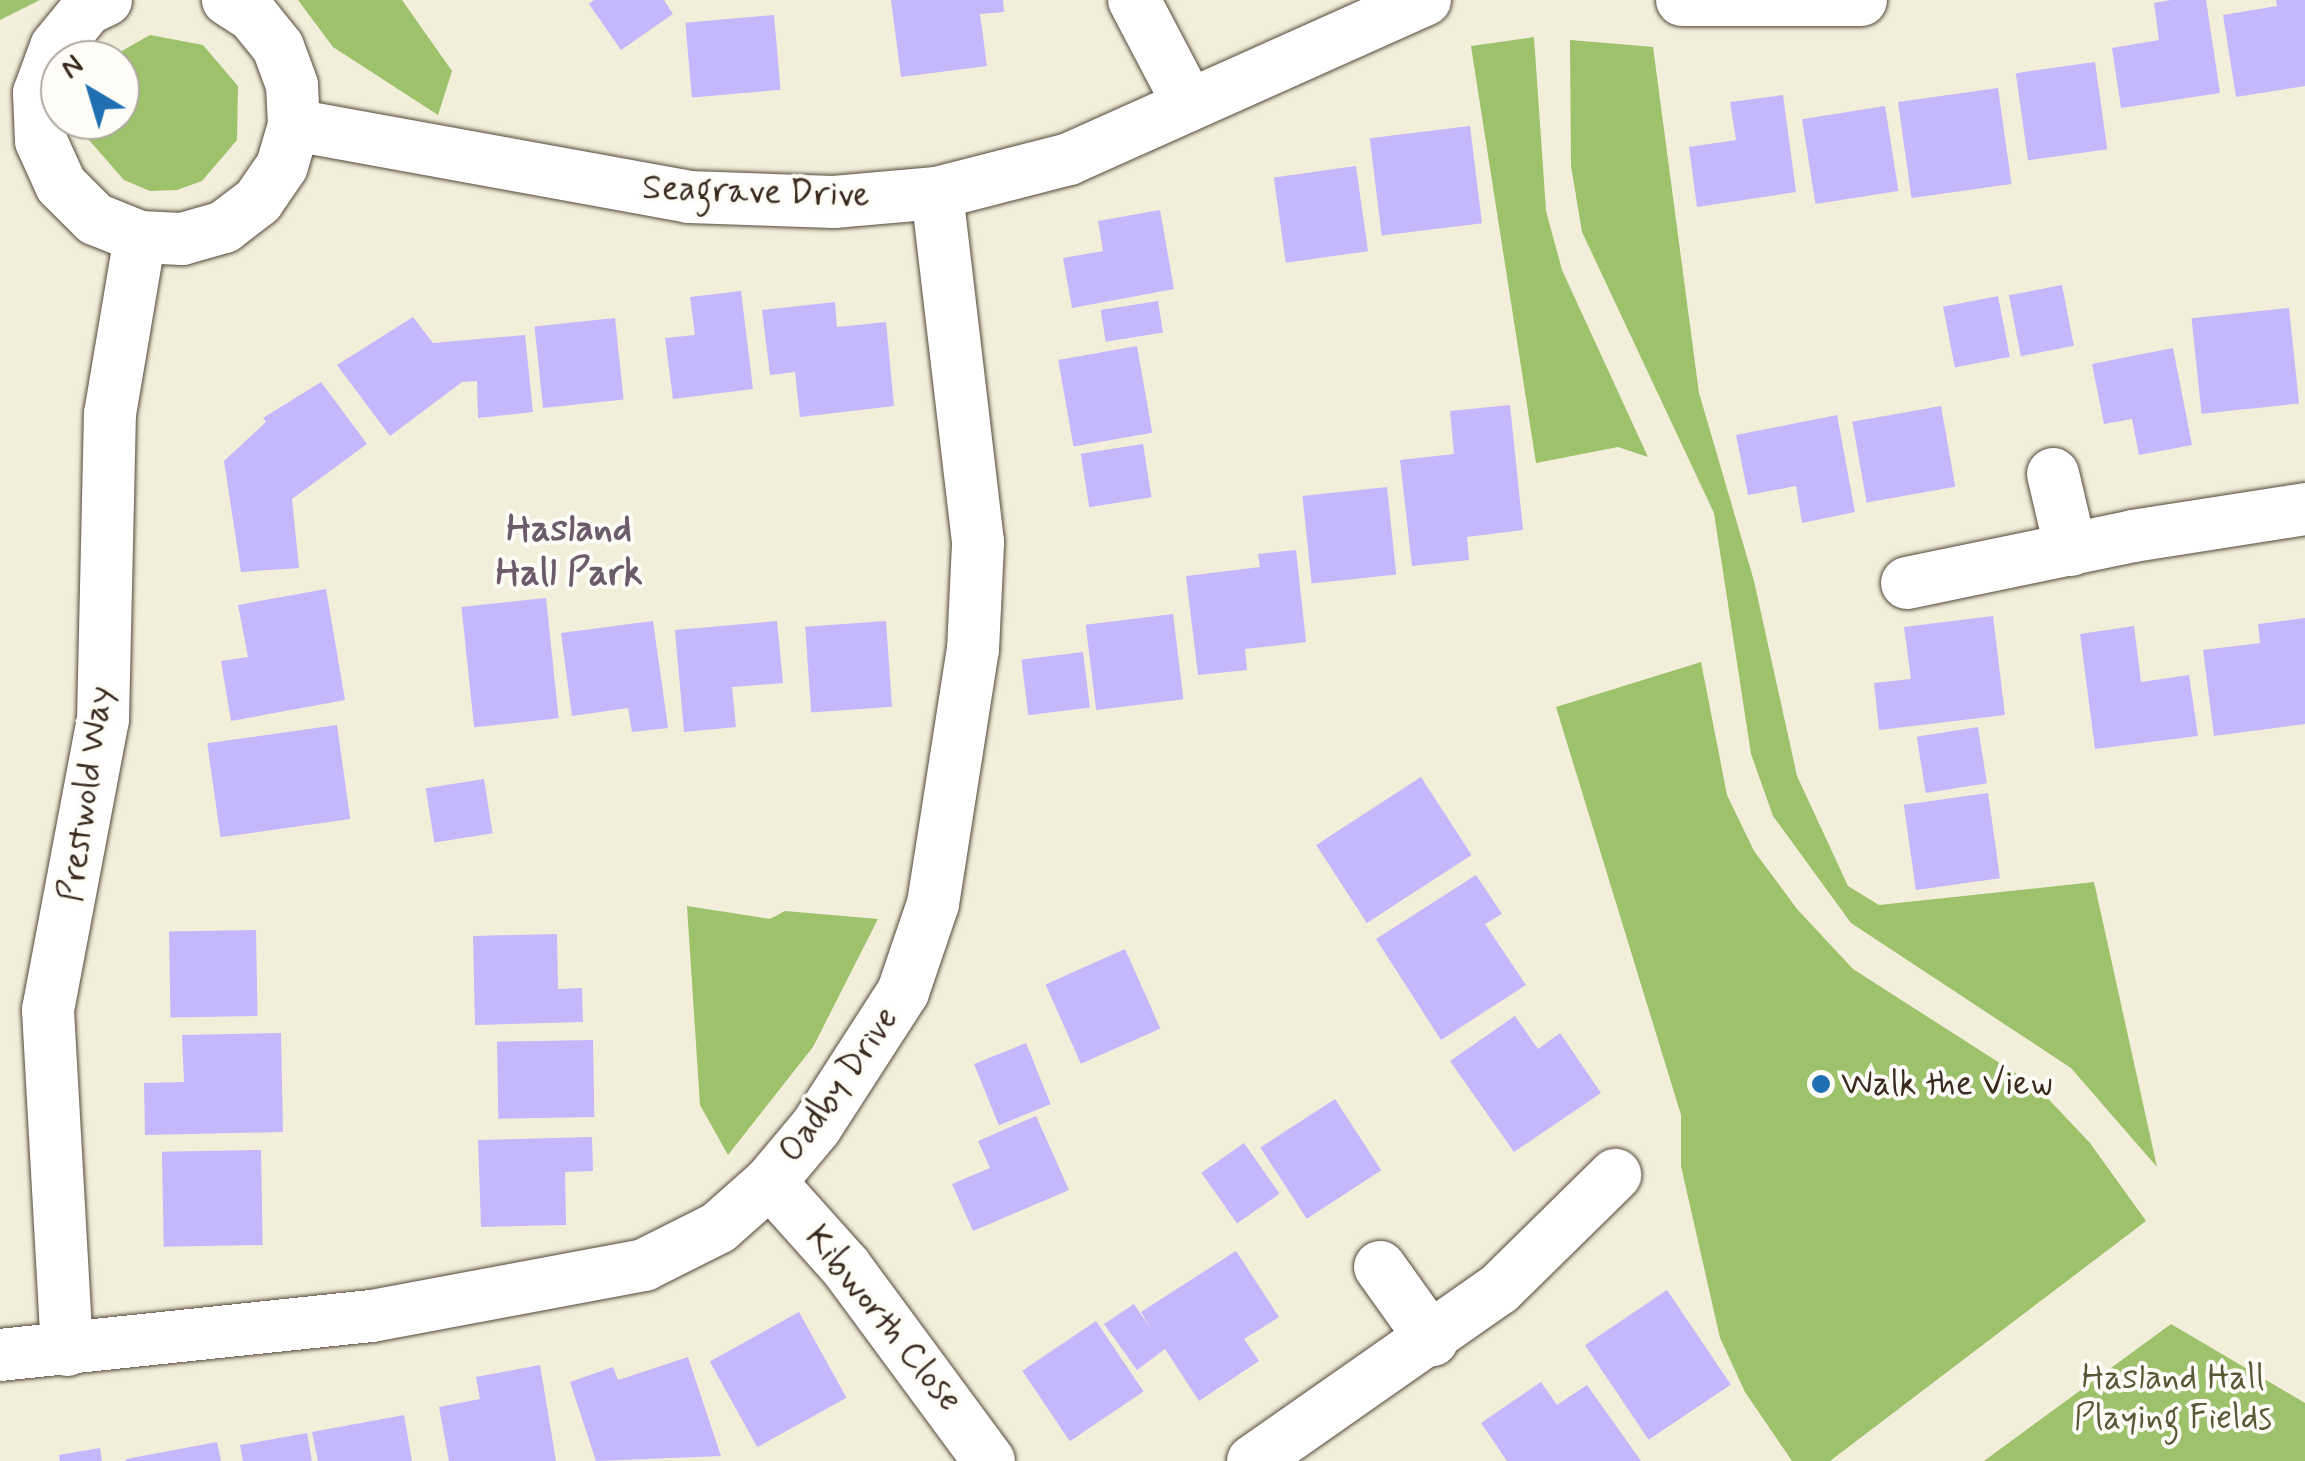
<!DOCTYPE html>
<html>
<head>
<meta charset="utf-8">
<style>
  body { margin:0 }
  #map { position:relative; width:2305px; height:1461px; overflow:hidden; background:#f2eeda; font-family:Mynerve,sans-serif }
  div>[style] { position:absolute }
  .green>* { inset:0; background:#9ec16b }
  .building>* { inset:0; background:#c5b7fb; transform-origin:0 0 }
  .roads { filter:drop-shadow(0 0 2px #56473a) drop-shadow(0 0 2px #56473a) }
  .minor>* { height:52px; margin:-26px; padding:0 26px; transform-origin:26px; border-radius:26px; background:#fff }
  .dots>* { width:28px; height:28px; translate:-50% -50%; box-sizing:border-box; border:5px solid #fdfcf7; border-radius:50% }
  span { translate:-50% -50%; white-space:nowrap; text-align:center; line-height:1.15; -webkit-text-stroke:8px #fdfcf7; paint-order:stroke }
  .street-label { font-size:35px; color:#3b2a1e }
  .poi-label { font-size:35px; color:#3b2a1e }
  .left { translate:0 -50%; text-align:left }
  .park-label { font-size:35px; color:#595735 }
  .neighbourhood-label { font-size:38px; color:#6b5b6b; font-weight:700 }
  .north { position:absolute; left:40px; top:40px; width:100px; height:100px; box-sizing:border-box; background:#fdfcf7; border:2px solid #afa8a0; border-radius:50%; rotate:322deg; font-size:28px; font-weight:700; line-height:40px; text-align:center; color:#3b2a1e }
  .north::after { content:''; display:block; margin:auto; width:35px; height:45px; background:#1f6fb2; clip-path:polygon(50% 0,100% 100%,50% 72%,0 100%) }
</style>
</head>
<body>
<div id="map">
  <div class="green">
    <div style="clip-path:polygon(0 0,40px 0,0 20px)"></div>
    <div style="clip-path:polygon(298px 0,402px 0,452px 71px,438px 115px,333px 47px)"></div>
    <div style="clip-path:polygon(150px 35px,203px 45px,238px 86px,237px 140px,202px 181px,177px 190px,150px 191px,124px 180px,89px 140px,86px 120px,120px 120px,120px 60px,106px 60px)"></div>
    <div style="clip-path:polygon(1534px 37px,1546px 211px,1562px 270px,1648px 457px,1618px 447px,1536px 463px,1471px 46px)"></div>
    <div style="clip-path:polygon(1570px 40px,1653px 47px,1699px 393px,1754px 581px,1797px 776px,1848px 886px,1879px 905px,2094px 882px,2157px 1167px,2071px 1068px,1851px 923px,1773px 816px,1751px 754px,1714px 513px,1582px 232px,1571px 166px)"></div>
    <div style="clip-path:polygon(1701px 662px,1727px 795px,1754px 851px,1797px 909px,1853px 969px,2037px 1087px,2090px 1143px,2146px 1221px,1830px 1461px,1792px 1461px,1745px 1392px,1720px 1338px,1681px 1166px,1681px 1115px,1556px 707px)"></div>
    <div style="clip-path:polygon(687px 906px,770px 919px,785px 911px,878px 919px,813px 1047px,728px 1155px,700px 1105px)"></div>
    <div style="clip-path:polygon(2171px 1324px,2305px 1403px,2305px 1461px,1984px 1461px)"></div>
  </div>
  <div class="building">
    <div style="clip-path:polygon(594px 0,664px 0,673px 14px,621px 50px,589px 4px)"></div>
    <div style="clip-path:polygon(891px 0,1003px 0,1004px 12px,980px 14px,987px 66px,901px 77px)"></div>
    <div style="clip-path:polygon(2171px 0,2206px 0,2220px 93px,2121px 108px,2112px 48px,2159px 40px,2154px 3px)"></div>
    <div style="clip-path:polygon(2276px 0,2305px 0,2305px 86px,2236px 97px,2223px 15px,2277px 6px)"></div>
    <div style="left:774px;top:15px;width:75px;height:89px;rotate:85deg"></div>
    <div style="left:2095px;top:62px;width:88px;height:80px;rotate:82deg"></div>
    <div style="left:1998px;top:88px;width:97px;height:101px;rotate:82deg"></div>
    <div style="clip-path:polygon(1783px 95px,1796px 192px,1697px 207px,1689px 147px,1736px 140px,1730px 102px)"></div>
    <div style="left:1885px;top:106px;width:86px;height:84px;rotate:81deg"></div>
    <div style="left:1470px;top:126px;width:98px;height:101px;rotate:83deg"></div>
    <div style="left:1356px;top:166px;width:86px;height:83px;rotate:82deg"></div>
    <div style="clip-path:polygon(1160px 210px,1174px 289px,1072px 308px,1063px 258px,1103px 251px,1098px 221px)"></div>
    <div style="left:2062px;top:285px;width:62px;height:54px;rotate:79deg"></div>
    <div style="clip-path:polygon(741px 291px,753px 389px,673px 399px,665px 338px,695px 335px,690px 297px)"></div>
    <div style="left:1998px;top:296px;width:62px;height:56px;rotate:79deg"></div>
    <div style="left:1158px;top:301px;width:32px;height:58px;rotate:81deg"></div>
    <div style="clip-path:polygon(835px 302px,837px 327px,886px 322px,894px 406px,800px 417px,795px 372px,770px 375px,762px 310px)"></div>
    <div style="left:2289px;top:308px;width:96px;height:98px;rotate:84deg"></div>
    <div style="clip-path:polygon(413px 317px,433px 343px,525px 335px,533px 412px,478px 418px,477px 381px,462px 382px,390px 436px,337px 365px)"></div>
    <div style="left:615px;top:318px;width:82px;height:81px;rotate:84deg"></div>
    <div style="left:1137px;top:346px;width:88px;height:80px;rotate:80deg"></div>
    <div style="clip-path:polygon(2173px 348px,2192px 445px,2139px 455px,2132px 419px,2104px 424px,2092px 364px)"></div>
    <div style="clip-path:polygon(321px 382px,367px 444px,292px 499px,299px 568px,241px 572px,224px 461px,266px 422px,263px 418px)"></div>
    <div style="clip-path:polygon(1510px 405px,1523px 530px,1467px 537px,1469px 560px,1412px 566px,1400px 460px,1454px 454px,1450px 411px)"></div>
    <div style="left:1941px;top:406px;width:82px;height:90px;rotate:80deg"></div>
    <div style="clip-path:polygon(1837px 415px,1855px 512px,1802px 523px,1796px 486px,1748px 495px,1736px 435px)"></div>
    <div style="left:1143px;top:444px;width:54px;height:63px;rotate:81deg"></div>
    <div style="left:1387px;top:487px;width:88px;height:85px;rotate:84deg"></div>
    <div style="clip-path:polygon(1296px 550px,1306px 642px,1245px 649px,1247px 670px,1198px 675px,1186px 576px,1260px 567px,1258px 554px)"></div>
    <div style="clip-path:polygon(326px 589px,345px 700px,231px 721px,221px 661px,248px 657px,238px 605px)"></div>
    <div style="left:546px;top:598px;width:121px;height:85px;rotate:84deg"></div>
    <div style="left:1173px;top:614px;width:86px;height:88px;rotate:83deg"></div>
    <div style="clip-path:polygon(1993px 616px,2005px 715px,1879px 730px,1874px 683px,1911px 679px,1904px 627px)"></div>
    <div style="clip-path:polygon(2305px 618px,2305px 724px,2214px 736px,2203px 650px,2260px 643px,2258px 624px)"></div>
    <div style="clip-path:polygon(653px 621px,668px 728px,632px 732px,628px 708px,572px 716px,561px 633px)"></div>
    <div style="clip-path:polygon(777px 621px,783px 683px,732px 687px,736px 727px,684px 732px,675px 630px)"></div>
    <div style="left:886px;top:621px;width:86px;height:81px;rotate:86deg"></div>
    <div style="clip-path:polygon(2134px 626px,2141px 682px,2189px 675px,2198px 736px,2095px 749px,2080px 634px)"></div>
    <div style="left:1083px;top:652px;width:56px;height:62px;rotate:83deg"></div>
    <div style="left:337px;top:725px;width:95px;height:131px;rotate:82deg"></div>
    <div style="left:1978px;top:727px;width:57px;height:62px;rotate:81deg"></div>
    <div style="left:1421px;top:777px;width:93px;height:125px;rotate:57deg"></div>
    <div style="left:484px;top:779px;width:55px;height:59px;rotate:81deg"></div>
    <div style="left:1988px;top:793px;width:86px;height:85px;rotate:82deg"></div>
    <div style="clip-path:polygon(1476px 875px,1502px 914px,1485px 924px,1526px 985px,1441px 1040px,1376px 939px)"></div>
    <div style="left:256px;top:930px;width:86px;height:87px;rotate:89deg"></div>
    <div style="clip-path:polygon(557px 934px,558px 989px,582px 988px,583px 1022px,475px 1025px,473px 936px)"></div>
    <div style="left:1125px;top:949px;width:87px;height:87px;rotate:66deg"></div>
    <div style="clip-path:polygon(1515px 1016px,1538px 1049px,1560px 1033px,1601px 1093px,1514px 1152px,1450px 1061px)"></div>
    <div style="clip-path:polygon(281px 1033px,283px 1132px,145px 1135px,144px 1083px,184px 1082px,182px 1035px)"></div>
    <div style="left:593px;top:1040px;width:77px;height:96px;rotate:89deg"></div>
    <div style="left:1026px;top:1043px;width:66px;height:56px;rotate:68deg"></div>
    <div style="left:1335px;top:1099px;width:85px;height:89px;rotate:57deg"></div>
    <div style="clip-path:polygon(1036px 1116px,1069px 1190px,973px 1231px,952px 1184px,990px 1168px,978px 1141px)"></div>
    <div style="clip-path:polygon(592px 1137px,593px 1171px,565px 1172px,566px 1225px,481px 1227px,478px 1140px)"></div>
    <div style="left:1244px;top:1143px;width:62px;height:52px;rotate:55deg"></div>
    <div style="left:261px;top:1150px;width:95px;height:99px;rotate:89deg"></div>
    <div style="clip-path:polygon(1236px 1251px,1279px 1317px,1244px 1339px,1259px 1361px,1199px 1401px,1165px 1349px,1137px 1370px,1104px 1324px,1134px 1304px,1151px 1329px,1141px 1312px)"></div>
    <div style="left:1667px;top:1290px;width:114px;height:99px;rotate:56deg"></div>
    <div style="left:799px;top:1312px;width:98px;height:102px;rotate:61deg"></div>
    <div style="left:1096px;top:1321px;width:85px;height:89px;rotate:56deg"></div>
    <div style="clip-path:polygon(688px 1357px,721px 1456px,596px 1461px,570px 1382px,613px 1367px,618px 1380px)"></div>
    <div style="clip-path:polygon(540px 1365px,556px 1461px,449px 1461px,439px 1407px,480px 1399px,476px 1377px)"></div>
    <div style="clip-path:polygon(1541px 1382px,1557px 1405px,1587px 1385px,1641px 1461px,1507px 1461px,1481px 1423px)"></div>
    <div style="clip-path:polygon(404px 1415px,412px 1461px,318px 1461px,312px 1432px)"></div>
    <div style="clip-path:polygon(307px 1433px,312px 1461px,243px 1461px,240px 1445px)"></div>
    <div style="clip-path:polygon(217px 1442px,221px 1461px,126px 1461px,126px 1459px)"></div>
    <div style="clip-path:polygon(100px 1448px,102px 1461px,60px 1461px,59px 1455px)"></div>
  </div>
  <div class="roads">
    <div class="minor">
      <div style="left:106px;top:0;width:21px;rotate:155deg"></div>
      <div style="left:87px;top:9px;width:49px;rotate:129.2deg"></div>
      <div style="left:56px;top:47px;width:49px;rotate:110.3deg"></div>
      <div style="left:39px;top:93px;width:48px;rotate:87.6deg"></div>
      <div style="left:41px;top:141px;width:48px;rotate:65.6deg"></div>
      <div style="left:61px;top:185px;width:48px;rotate:45deg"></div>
      <div style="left:95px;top:219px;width:48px;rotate:21.8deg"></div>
      <div style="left:140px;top:237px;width:42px;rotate:2.7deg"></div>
      <div style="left:182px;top:239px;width:44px;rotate:-15.9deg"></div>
      <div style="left:224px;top:227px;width:43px;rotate:-37.4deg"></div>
      <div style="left:258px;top:201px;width:42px;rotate:-55.6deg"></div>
      <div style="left:282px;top:166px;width:43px;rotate:-73.7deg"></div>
      <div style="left:294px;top:125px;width:40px;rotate:-92.9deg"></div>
      <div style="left:292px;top:85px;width:40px;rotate:-110.2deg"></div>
      <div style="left:278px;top:47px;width:40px;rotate:-129deg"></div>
      <div style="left:253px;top:16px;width:30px;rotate:-147deg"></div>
      <div style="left:1134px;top:0;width:116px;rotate:62.3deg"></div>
      <div style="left:1682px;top:0;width:179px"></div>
      <div style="left:294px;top:125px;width:402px;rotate:10.3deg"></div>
      <div style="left:689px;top:197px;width:145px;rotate:2deg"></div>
      <div style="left:834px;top:202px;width:103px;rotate:-5deg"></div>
      <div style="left:937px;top:193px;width:136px;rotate:-14.4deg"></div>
      <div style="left:1069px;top:159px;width:390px;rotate:-24.1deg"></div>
      <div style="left:2053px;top:474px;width:78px;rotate:76.7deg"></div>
      <div style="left:1907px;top:583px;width:231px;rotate:-11.7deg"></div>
      <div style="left:2133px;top:536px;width:174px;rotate:-8.9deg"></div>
      <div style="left:770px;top:1182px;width:114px;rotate:48.2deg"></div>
      <div style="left:846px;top:1267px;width:241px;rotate:53.6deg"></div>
      <div style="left:1380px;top:1267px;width:90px;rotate:54.5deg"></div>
      <div style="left:67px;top:1350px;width:341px;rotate:-93.2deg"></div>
      <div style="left:48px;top:1010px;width:295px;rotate:-79.3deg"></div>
      <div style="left:103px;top:720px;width:306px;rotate:-88.7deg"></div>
      <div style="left:110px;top:414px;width:180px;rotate:-80.4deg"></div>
      <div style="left:0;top:1355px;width:374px;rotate:-6deg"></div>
      <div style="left:372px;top:1316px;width:277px;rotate:-10.6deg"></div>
      <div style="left:644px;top:1265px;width:83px;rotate:-26.6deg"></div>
      <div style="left:718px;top:1228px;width:69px;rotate:-41.5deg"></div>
      <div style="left:770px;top:1182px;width:72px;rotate:-50.1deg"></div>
      <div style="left:816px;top:1127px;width:161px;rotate:-57.2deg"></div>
      <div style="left:903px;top:992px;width:93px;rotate:-71.2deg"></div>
      <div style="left:933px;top:904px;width:257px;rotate:-81.1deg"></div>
      <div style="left:973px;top:650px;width:108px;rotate:-87.3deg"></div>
      <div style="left:978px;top:542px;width:351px;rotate:-96.7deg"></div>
      <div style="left:1253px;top:1461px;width:300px;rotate:-35deg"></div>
      <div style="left:1499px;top:1289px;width:163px;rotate:-44.5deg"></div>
    </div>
  </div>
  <div class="dots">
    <div style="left:1821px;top:1084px;background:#1f6fb2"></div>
  </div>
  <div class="street-label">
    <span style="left:756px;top:192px;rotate:2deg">Seagrave Drive</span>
    <span style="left:86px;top:794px;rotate:-82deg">Prestwold Way</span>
    <span style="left:839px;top:1085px;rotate:-55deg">Oadby Drive</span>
    <span style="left:883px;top:1319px;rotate:51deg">Kibworth Close</span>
  </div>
  <div class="poi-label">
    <span class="left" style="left:1841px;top:1084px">Walk the View</span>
  </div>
  <div class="park-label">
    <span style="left:2173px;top:1398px">Hasland Hall<br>Playing Fields</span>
  </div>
  <div class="neighbourhood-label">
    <span style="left:569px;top:552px">Hasland<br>Hall Park</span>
  </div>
  <div class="north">N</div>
</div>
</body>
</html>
